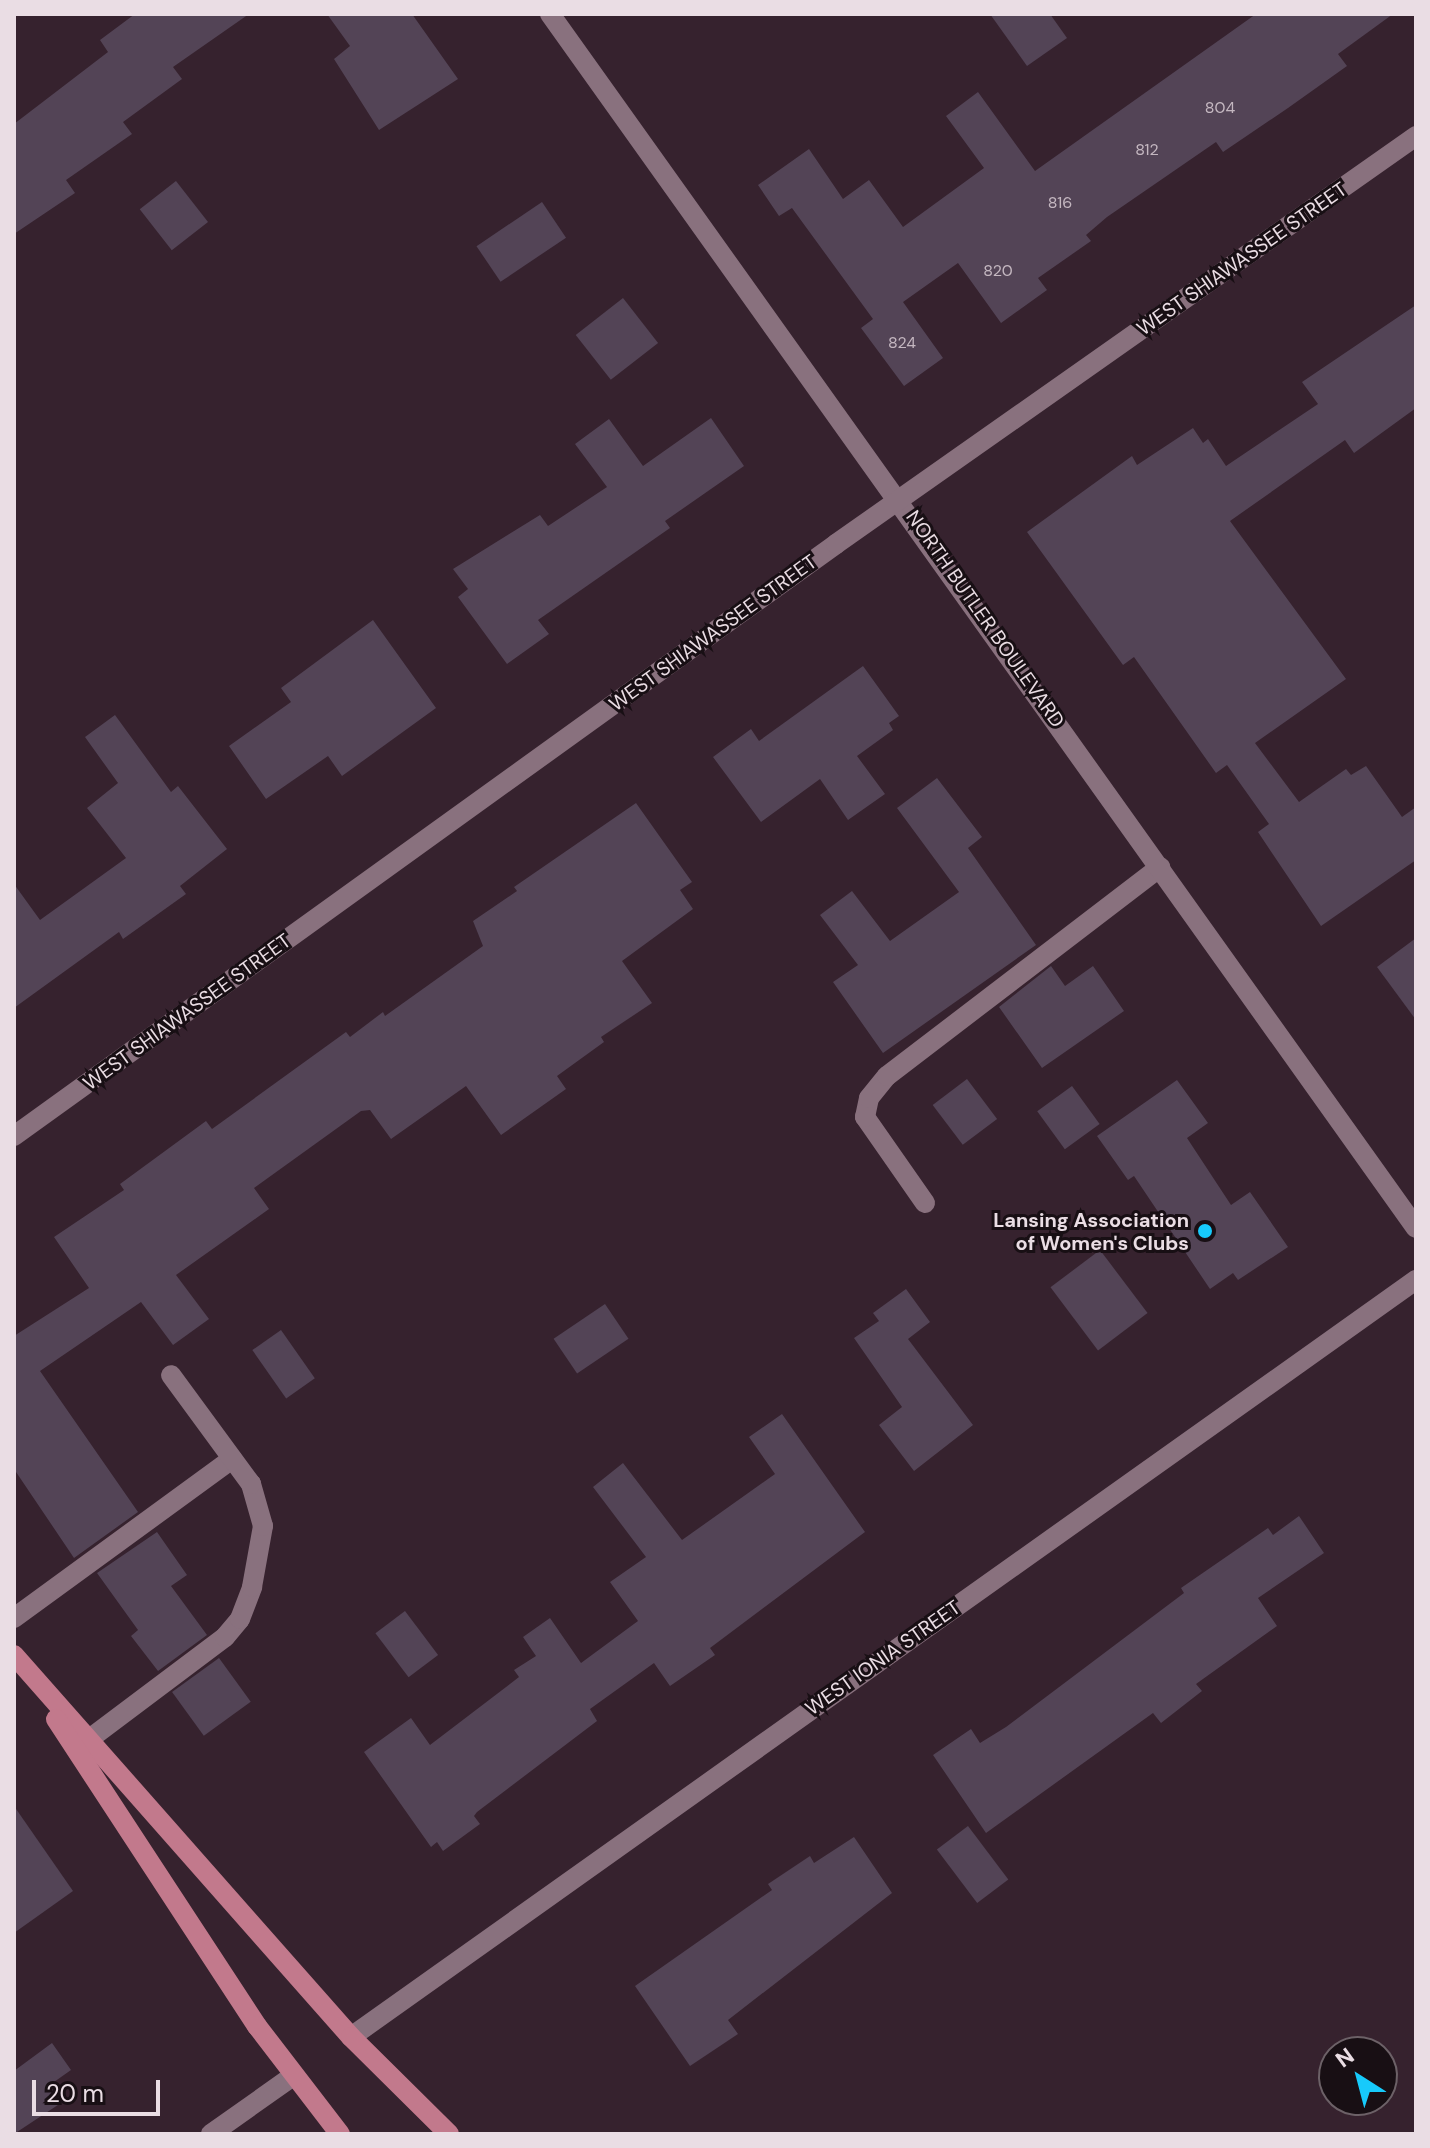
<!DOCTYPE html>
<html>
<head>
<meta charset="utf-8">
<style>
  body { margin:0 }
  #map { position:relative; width:1430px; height:2148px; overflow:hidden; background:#36222e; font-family:"DM Sans",sans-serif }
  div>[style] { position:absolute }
  .building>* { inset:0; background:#534456; transform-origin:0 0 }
  .service>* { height:20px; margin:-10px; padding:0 10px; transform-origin:10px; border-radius:10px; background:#89717e }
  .minor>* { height:20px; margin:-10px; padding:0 10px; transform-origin:10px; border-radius:10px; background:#89717e }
  .tertiary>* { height:20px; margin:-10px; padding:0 10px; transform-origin:10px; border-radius:10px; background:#89717e }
  .primary>* { height:20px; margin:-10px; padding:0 10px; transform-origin:10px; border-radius:10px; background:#c2798c }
  .dots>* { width:22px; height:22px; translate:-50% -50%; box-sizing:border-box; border:4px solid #180f14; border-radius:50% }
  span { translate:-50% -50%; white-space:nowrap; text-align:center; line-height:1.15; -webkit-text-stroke:6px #180f14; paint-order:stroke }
  .number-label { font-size:16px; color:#c4b7c0 }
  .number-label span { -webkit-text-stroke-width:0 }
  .street-label { font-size:20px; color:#eadde4 }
  .poi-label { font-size:20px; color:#eadde4; font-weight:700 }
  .right { translate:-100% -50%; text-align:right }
  .frame { position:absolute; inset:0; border:16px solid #eadde4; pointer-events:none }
  .north { position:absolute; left:1318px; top:2036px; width:80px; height:80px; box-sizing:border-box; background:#180f14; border:2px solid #6c6167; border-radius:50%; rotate:324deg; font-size:22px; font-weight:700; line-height:32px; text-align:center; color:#eadde4 }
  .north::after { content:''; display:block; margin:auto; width:28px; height:36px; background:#17cafb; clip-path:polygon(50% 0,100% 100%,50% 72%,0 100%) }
  .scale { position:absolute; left:32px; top:2080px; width:128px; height:36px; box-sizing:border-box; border:4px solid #eadde4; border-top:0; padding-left:10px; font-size:24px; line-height:28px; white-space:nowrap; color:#eadde4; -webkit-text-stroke:6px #180f14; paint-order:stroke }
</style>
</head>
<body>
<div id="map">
  <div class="building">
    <div style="clip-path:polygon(135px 14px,249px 14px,173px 67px,182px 79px,123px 122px,132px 134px,66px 180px,75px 193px,14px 234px,14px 124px,108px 52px,100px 40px)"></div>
    <div style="clip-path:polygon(327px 14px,412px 14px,458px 79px,379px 130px,334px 59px,350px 46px)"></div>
    <div style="clip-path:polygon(990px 14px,1050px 14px,1067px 38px,1027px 66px)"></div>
    <div style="clip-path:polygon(1256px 14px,1393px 14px,1338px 54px,1347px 66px,1288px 108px,1223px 152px,1216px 142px,1107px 217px,1086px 235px,1091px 241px,1038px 278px,1047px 290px,1001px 323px,958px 263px,903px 302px,943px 358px,904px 386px,861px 328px,873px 319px,792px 208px,779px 216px,758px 185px,809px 149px,843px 199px,869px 180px,903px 227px,984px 168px,946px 116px,978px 92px,1035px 171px)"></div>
    <div style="left:176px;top:181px;width:52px;height:46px;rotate:52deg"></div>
    <div style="left:542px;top:202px;width:43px;height:79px;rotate:56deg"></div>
    <div style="left:623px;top:298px;width:57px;height:60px;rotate:52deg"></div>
    <div style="clip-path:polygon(1416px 305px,1416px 408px,1354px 453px,1345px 440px,1230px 521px,1346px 679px,1255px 743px,1299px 802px,1346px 769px,1351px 775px,1366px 766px,1402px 817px,1416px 807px,1416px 860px,1321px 926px,1258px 832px,1269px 824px,1227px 765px,1216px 773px,1134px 657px,1123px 665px,1027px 532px,1132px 456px,1137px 465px,1193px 428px,1203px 443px,1208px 439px,1226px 466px,1318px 404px,1302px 382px)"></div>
    <div style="clip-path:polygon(711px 418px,744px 466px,665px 521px,670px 528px,538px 620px,549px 634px,507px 664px,458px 597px,468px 589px,453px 569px,540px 515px,548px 526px,607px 487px,575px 444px,609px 419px,643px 466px)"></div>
    <div style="clip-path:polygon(373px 620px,436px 708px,342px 776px,328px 756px,266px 799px,229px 746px,291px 702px,281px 688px)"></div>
    <div style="clip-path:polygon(863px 666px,899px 716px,889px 723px,893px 730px,857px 756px,885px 794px,848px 820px,820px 779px,761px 822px,713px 757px,751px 729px,759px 741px)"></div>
    <div style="clip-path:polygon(115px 715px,171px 792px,178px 786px,227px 849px,180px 886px,186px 894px,123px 939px,119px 932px,14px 1008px,14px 884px,40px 920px,126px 858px,87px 808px,118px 783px,85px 737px)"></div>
    <div style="clip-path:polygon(937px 778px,982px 837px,968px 848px,1036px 945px,883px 1053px,833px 982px,858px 965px,820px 915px,852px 891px,890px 941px,959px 892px,897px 808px)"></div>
    <div style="clip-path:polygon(636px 803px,692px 882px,680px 890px,693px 909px,622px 961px,652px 1003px,601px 1037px,604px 1042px,557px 1076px,566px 1089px,501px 1135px,466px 1086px,391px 1139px,370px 1110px,361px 1111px,254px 1188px,269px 1209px,176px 1275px,209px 1319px,173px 1345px,141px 1302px,40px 1371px,138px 1512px,74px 1558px,14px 1469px,14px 1336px,89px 1288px,54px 1237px,124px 1190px,120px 1184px,206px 1121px,212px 1129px,346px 1032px,350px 1037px,383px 1012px,385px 1016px,483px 946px,473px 921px,517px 891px,514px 887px)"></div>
    <div style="clip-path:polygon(1416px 938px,1416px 1020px,1377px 967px)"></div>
    <div style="clip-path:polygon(1051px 966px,1065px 986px,1093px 966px,1124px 1011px,1042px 1068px,999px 1007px)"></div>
    <div style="left:967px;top:1079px;width:50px;height:43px;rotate:53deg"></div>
    <div style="clip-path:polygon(1177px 1080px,1208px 1123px,1187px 1138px,1231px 1205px,1250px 1192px,1288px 1247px,1238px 1280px,1233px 1273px,1210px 1289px,1134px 1176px,1128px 1180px,1097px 1136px)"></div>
    <div style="left:1072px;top:1086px;width:47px;height:43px;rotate:54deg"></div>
    <div style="left:1100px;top:1250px;width:79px;height:62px;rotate:53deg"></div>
    <div style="clip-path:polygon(906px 1289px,930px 1322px,908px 1339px,973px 1425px,914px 1471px,879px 1425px,902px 1407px,854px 1338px,879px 1321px,873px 1313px)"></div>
    <div style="left:605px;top:1304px;width:42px;height:62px;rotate:56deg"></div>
    <div style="left:281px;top:1330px;width:59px;height:35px;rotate:55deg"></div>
    <div style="clip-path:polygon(782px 1414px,865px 1532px,710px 1648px,715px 1655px,670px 1686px,654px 1663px,590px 1709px,597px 1721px,477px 1812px,474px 1816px,480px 1824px,443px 1851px,437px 1842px,431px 1847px,364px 1752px,411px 1718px,430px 1745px,519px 1677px,514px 1670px,536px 1656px,523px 1637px,550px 1618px,581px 1663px,638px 1621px,610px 1582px,646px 1557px,593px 1487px,623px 1463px,682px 1540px,775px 1474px,749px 1437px)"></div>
    <div style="clip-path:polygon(1299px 1516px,1324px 1553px,1258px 1598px,1277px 1626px,1196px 1684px,1202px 1691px,1161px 1723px,1153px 1713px,986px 1833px,933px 1755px,971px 1729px,980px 1743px,1006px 1727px,1184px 1593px,1181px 1588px,1268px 1528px,1273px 1535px)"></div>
    <div style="clip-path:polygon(157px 1532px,187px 1575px,171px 1586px,207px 1635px,158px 1671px,131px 1636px,138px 1630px,97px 1573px)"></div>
    <div style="left:405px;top:1611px;width:55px;height:37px;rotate:53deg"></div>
    <div style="left:219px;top:1658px;width:54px;height:58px;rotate:54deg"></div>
    <div style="clip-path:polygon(14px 1806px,73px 1891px,14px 1933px)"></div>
    <div style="left:968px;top:1826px;width:67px;height:39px;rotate:53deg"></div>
    <div style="clip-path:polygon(854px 1837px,892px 1893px,728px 2020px,738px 2034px,690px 2066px,635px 1986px,772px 1890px,768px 1884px,810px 1856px,814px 1863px)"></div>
    <div style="clip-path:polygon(52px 2043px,71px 2070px,54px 2082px,67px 2099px,14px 2134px,14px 2071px)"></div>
  </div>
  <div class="service">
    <div style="left:925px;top:1203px;width:105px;rotate:-124.9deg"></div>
    <div style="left:865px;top:1117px;width:19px;rotate:-78deg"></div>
    <div style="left:869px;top:1098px;width:28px;rotate:-51deg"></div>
    <div style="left:887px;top:1076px;width:344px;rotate:-37.4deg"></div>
    <div style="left:14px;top:1618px;width:270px;rotate:-36.1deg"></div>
    <div style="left:88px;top:1740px;width:171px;rotate:-36.9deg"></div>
    <div style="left:225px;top:1637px;width:23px;rotate:-50deg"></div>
    <div style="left:240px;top:1619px;width:34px;rotate:-69deg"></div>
    <div style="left:252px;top:1587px;width:62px;rotate:-79.8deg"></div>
    <div style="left:263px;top:1526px;width:44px;rotate:-105.9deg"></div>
    <div style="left:251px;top:1484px;width:135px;rotate:-126.3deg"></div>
  </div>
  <div class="minor">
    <div style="left:550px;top:14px;width:1491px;rotate:54.5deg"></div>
    <div style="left:351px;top:2037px;width:1307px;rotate:-35.41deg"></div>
    <div style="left:211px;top:2134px;width:100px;rotate:-35.3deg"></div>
  </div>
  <div class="tertiary">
    <div style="left:14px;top:1136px;width:1013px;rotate:-35.76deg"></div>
    <div style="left:836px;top:544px;width:709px;rotate:-35.12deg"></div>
  </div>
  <div class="primary">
    <div style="left:14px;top:1655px;width:509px;rotate:48.58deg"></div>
    <div style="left:351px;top:2037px;width:138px;rotate:44.7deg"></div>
    <div style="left:56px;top:1719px;width:367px;rotate:56.8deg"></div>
    <div style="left:257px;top:2026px;width:136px;rotate:52.5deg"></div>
  </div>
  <div class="dots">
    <div style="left:1205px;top:1231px;background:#17cafb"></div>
  </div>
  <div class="number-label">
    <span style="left:1220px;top:108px">804</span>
    <span style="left:1147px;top:150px">812</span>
    <span style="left:1060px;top:203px">816</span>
    <span style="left:998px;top:271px">820</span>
    <span style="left:902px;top:343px">824</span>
  </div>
  <div class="street-label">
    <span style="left:1242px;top:259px;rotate:-35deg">WEST SHIAWASSEE STREET</span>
    <span style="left:985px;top:619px;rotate:55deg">NORTH BUTLER BOULEVARD</span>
    <span style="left:713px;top:633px;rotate:-36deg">WEST SHIAWASSEE STREET</span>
    <span style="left:187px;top:1012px;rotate:-36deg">WEST SHIAWASSEE STREET</span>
    <span style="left:883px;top:1658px;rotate:-35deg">WEST IONIA STREET</span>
  </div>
  <div class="poi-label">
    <span class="right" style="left:1189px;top:1232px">Lansing Association<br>of Women's Clubs</span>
  </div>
  <div class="frame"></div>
  <div class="north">N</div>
  <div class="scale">20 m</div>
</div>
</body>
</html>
